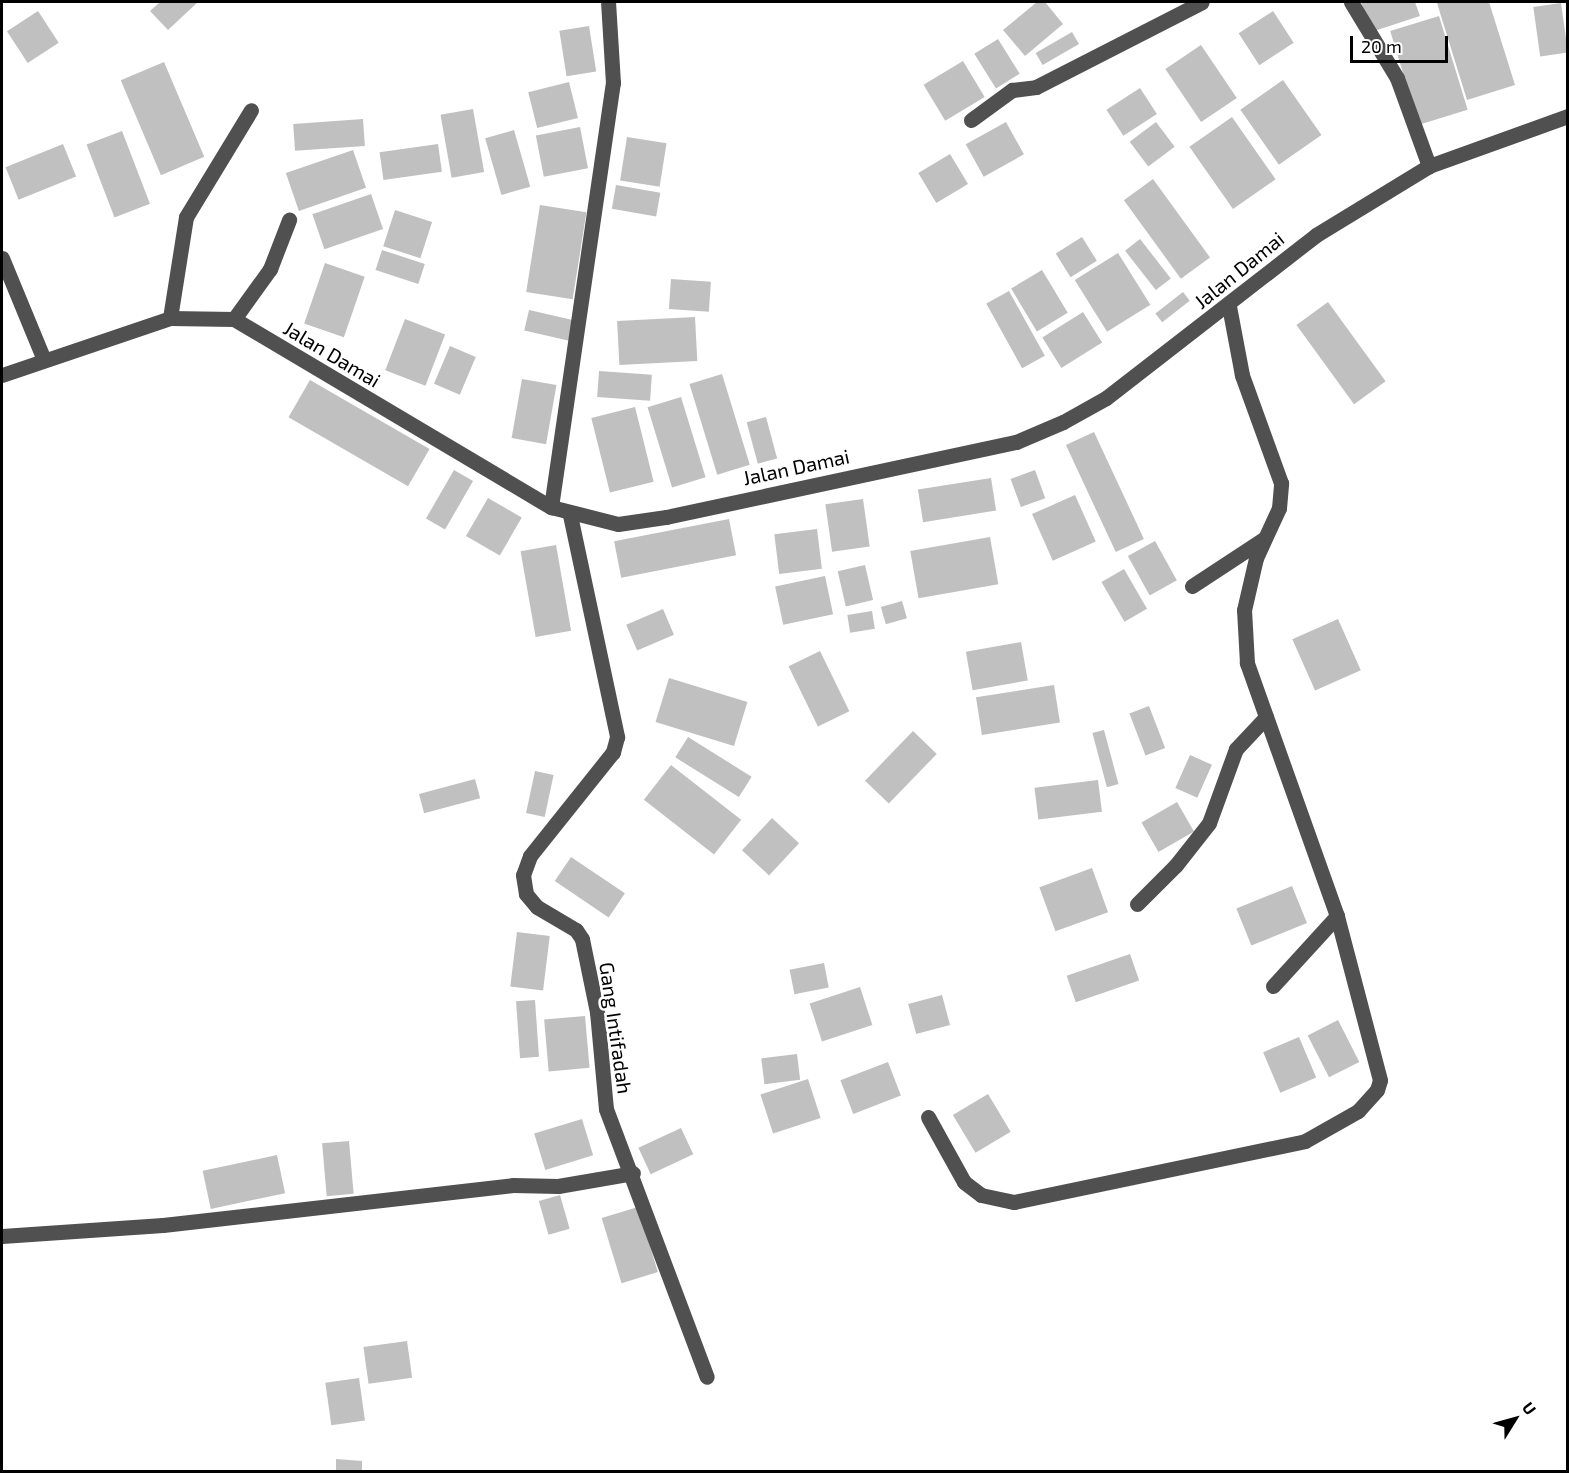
<!DOCTYPE html>
<html>
<head>
<meta charset="utf-8">
<style>
  body { margin:0 }
  #map { position:relative; width:1569px; height:1473px; overflow:hidden; background:#fff; font-family:"Exo 2",sans-serif }
  div>[style] { position:absolute }
  .building>* { inset:0; background:#c0c0c0; transform-origin:0 0 }
  .minor>* { height:15px; margin:-7.5px; padding:0 7.5px; transform-origin:7.5px; border-radius:7.5px; background:#505050 }
  span { translate:-50% -50%; white-space:nowrap; text-align:center; line-height:1.15; -webkit-text-stroke:5px #fff; paint-order:stroke }
  .street-label { font-size:20px; color:#000 }
  .frame { position:absolute; inset:0; border:3px solid #000; pointer-events:none }
  .north { position:absolute; left:1485px; top:1389px; width:60px; height:60px; -webkit-text-stroke:4px #fff; paint-order:stroke; rotate:53deg; font-size:16px; font-weight:700; line-height:24px; text-align:center; color:#000 }
  .north::after { content:''; display:block; margin:auto; width:21px; height:27px; background:#000; clip-path:polygon(50% 0,100% 100%,50% 72%,0 100%) }
  .scale { position:absolute; left:1350px; top:36px; width:98px; height:27px; box-sizing:border-box; border:3px solid #000; border-top:0; padding-left:8px; font-size:18px; line-height:21px; white-space:nowrap; color:#000; -webkit-text-stroke:4px #fff; paint-order:stroke }
</style>
</head>
<body>
<div id="map">
  <div class="building">
    <div style="clip-path:polygon(160px 2px,198px 2px,168px 30px,150px 11px)"></div>
    <div style="clip-path:polygon(1037px 2px,1045px 2px,1063px 24px,1025px 56px,1003px 30px)"></div>
    <div style="clip-path:polygon(1361px 2px,1415px 2px,1420px 16px,1371px 32px)"></div>
    <div style="clip-path:polygon(1489px 2px,1515px 85px,1467px 100px,1437px 3px)"></div>
    <div style="left:1561px;top:3px;width:50px;height:28px;rotate:82deg"></div>
    <div style="left:38px;top:11px;width:38px;height:37px;rotate:57deg"></div>
    <div style="left:1273px;top:11px;width:38px;height:41px;rotate:57deg"></div>
    <div style="left:1439px;top:16px;width:98px;height:51px;rotate:73deg"></div>
    <div style="left:589px;top:26px;width:46px;height:30px;rotate:81deg"></div>
    <div style="left:1072px;top:32px;width:14px;height:42px;rotate:60deg"></div>
    <div style="left:998px;top:39px;width:41px;height:28px;rotate:58deg"></div>
    <div style="left:1201px;top:45px;width:64px;height:43px;rotate:56deg"></div>
    <div style="left:963px;top:61px;width:42px;height:46px;rotate:59deg"></div>
    <div style="left:164px;top:62px;width:103px;height:47px;rotate:67deg"></div>
    <div style="left:1283px;top:80px;width:67px;height:52px;rotate:55deg"></div>
    <div style="left:569px;top:82px;width:37px;height:42px;rotate:76deg"></div>
    <div style="left:1140px;top:88px;width:31px;height:40px;rotate:57deg"></div>
    <div style="left:473px;top:109px;width:64px;height:33px;rotate:80deg"></div>
    <div style="left:1232px;top:117px;width:76px;height:52px;rotate:55deg"></div>
    <div style="left:363px;top:119px;width:27px;height:70px;rotate:86deg"></div>
    <div style="left:1006px;top:122px;width:37px;height:46px;rotate:61deg"></div>
    <div style="left:1156px;top:122px;width:31px;height:33px;rotate:53deg"></div>
    <div style="left:580px;top:127px;width:42px;height:45px;rotate:79deg"></div>
    <div style="left:514px;top:130px;width:59px;height:30px;rotate:74deg"></div>
    <div style="left:122px;top:131px;width:78px;height:38px;rotate:69deg"></div>
    <div style="left:627px;top:137px;width:40px;height:44px;rotate:9deg"></div>
    <div style="left:63px;top:144px;width:35px;height:62px;rotate:68deg"></div>
    <div style="left:438px;top:144px;width:28px;height:59px;rotate:82deg"></div>
    <div style="left:353px;top:150px;width:40px;height:71px;rotate:71deg"></div>
    <div style="left:950px;top:154px;width:35px;height:37px;rotate:59deg"></div>
    <div style="left:1153px;top:179px;width:97px;height:36px;rotate:54deg"></div>
    <div style="left:616px;top:185px;width:45px;height:24px;rotate:10deg"></div>
    <div style="left:371px;top:194px;width:37px;height:62px;rotate:71deg"></div>
    <div style="left:540px;top:205px;width:47px;height:88px;rotate:9deg"></div>
    <div style="left:395px;top:210px;width:39px;height:38px;rotate:18deg"></div>
    <div style="left:1082px;top:237px;width:28px;height:31px;rotate:58deg"></div>
    <div style="left:1140px;top:239px;width:50px;height:19px;rotate:52deg"></div>
    <div style="left:382px;top:250px;width:45px;height:21px;rotate:18deg"></div>
    <div style="left:1118px;top:253px;width:61px;height:51px;rotate:58deg"></div>
    <div style="left:325px;top:263px;width:42px;height:64px;rotate:19deg"></div>
    <div style="left:1042px;top:270px;width:50px;height:36px;rotate:59deg"></div>
    <div style="left:671px;top:279px;width:40px;height:30px;rotate:4deg"></div>
    <div style="left:1009px;top:291px;width:74px;height:26px;rotate:61deg"></div>
    <div style="left:1183px;top:292px;width:11px;height:35px;rotate:52deg"></div>
    <div style="left:1328px;top:302px;width:98px;height:39px;rotate:54deg"></div>
    <div style="left:529px;top:310px;width:46px;height:21px;rotate:13deg"></div>
    <div style="left:1083px;top:312px;width:36px;height:48px;rotate:58deg"></div>
    <div style="left:695px;top:317px;width:44px;height:78px;rotate:87deg"></div>
    <div style="left:405px;top:319px;width:43px;height:55px;rotate:21deg"></div>
    <div style="left:450px;top:346px;width:28px;height:41px;rotate:23deg"></div>
    <div style="left:599px;top:371px;width:53px;height:26px;rotate:4deg"></div>
    <div style="left:722px;top:374px;width:95px;height:34px;rotate:73deg"></div>
    <div style="left:522px;top:379px;width:35px;height:60px;rotate:10deg"></div>
    <div style="left:310px;top:380px;width:138px;height:43px;rotate:30deg"></div>
    <div style="left:681px;top:397px;width:84px;height:35px;rotate:73deg"></div>
    <div style="left:635px;top:407px;width:77px;height:45px;rotate:76deg"></div>
    <div style="left:766px;top:417px;width:43px;height:20px;rotate:75deg"></div>
    <div style="left:1094px;top:432px;width:118px;height:31px;rotate:65deg"></div>
    <div style="left:454px;top:470px;width:22px;height:56px;rotate:30deg"></div>
    <div style="left:1035px;top:470px;width:30px;height:26px;rotate:70deg"></div>
    <div style="left:991px;top:478px;width:33px;height:74px;rotate:81deg"></div>
    <div style="left:1075px;top:495px;width:51px;height:47px;rotate:66deg"></div>
    <div style="left:488px;top:498px;width:39px;height:44px;rotate:30deg"></div>
    <div style="left:863px;top:499px;width:48px;height:38px;rotate:82deg"></div>
    <div style="left:729px;top:519px;width:37px;height:117px;rotate:79deg"></div>
    <div style="left:817px;top:529px;width:40px;height:43px;rotate:83deg"></div>
    <div style="left:990px;top:537px;width:48px;height:81px;rotate:80deg"></div>
    <div style="left:1155px;top:541px;width:45px;height:31px;rotate:61deg"></div>
    <div style="left:556px;top:545px;width:87px;height:36px;rotate:80deg"></div>
    <div style="left:865px;top:565px;width:36px;height:28px;rotate:77deg"></div>
    <div style="left:1124px;top:569px;width:46px;height:26px;rotate:60deg"></div>
    <div style="left:825px;top:576px;width:39px;height:51px;rotate:78deg"></div>
    <div style="left:902px;top:601px;width:18px;height:22px;rotate:74deg"></div>
    <div style="left:663px;top:609px;width:28px;height:40px;rotate:67deg"></div>
    <div style="left:872px;top:611px;width:18px;height:25px;rotate:81deg"></div>
    <div style="left:1338px;top:619px;width:56px;height:50px;rotate:66deg"></div>
    <div style="left:1021px;top:642px;width:39px;height:56px;rotate:80deg"></div>
    <div style="left:820px;top:651px;width:67px;height:35px;rotate:64deg"></div>
    <div style="left:669px;top:678px;width:82px;height:46px;rotate:17deg"></div>
    <div style="left:1054px;top:685px;width:38px;height:79px;rotate:81deg"></div>
    <div style="left:1149px;top:706px;width:45px;height:21px;rotate:69deg"></div>
    <div style="left:1104px;top:730px;width:56px;height:12px;rotate:75deg"></div>
    <div style="left:913px;top:731px;width:33px;height:69px;rotate:44deg"></div>
    <div style="left:688px;top:737px;width:75px;height:24px;rotate:32deg"></div>
    <div style="left:1190px;top:755px;width:24px;height:36px;rotate:24deg"></div>
    <div style="left:671px;top:765px;width:89px;height:44px;rotate:38deg"></div>
    <div style="left:535px;top:771px;width:19px;height:43px;rotate:12deg"></div>
    <div style="left:475px;top:779px;width:20px;height:58px;rotate:75deg"></div>
    <div style="left:1098px;top:780px;width:32px;height:64px;rotate:83deg"></div>
    <div style="left:1177px;top:802px;width:34px;height:41px;rotate:60deg"></div>
    <div style="left:772px;top:818px;width:37px;height:44px;rotate:43deg"></div>
    <div style="left:571px;top:857px;width:65px;height:29px;rotate:34deg"></div>
    <div style="left:1092px;top:868px;width:47px;height:56px;rotate:70deg"></div>
    <div style="left:1292px;top:886px;width:40px;height:60px;rotate:68deg"></div>
    <div style="left:517px;top:932px;width:33px;height:55px;rotate:7deg"></div>
    <div style="left:1130px;top:954px;width:28px;height:67px;rotate:71deg"></div>
    <div style="left:824px;top:963px;width:25px;height:35px;rotate:79deg"></div>
    <div style="left:860px;top:987px;width:40px;height:53px;rotate:72deg"></div>
    <div style="left:942px;top:995px;width:31px;height:35px;rotate:75deg"></div>
    <div style="left:535px;top:1000px;width:57px;height:19px;rotate:86deg"></div>
    <div style="left:585px;top:1016px;width:52px;height:41px;rotate:85deg"></div>
    <div style="left:1338px;top:1020px;width:47px;height:34px;rotate:63deg"></div>
    <div style="left:1299px;top:1037px;width:44px;height:39px;rotate:67deg"></div>
    <div style="left:797px;top:1054px;width:26px;height:36px;rotate:83deg"></div>
    <div style="left:888px;top:1062px;width:36px;height:51px;rotate:69deg"></div>
    <div style="left:808px;top:1079px;width:41px;height:50px;rotate:72deg"></div>
    <div style="left:988px;top:1094px;width:44px;height:41px;rotate:59deg"></div>
    <div style="left:582px;top:1119px;width:38px;height:50px;rotate:73deg"></div>
    <div style="left:681px;top:1128px;width:29px;height:47px;rotate:65deg"></div>
    <div style="left:349px;top:1141px;width:53px;height:27px;rotate:85deg"></div>
    <div style="left:277px;top:1155px;width:39px;height:76px;rotate:78deg"></div>
    <div style="left:560px;top:1195px;width:35px;height:22px;rotate:74deg"></div>
    <div style="left:638px;top:1207px;width:68px;height:38px;rotate:73deg"></div>
    <div style="left:407px;top:1341px;width:37px;height:44px;rotate:82deg"></div>
    <div style="left:359px;top:1378px;width:43px;height:34px;rotate:82deg"></div>
    <div style="clip-path:polygon(336px 1459px,362px 1461px,362px 1472px,336px 1472px)"></div>
  </div>
  <div class="minor">
    <div style="left:1351px;top:2px;width:89px;rotate:58.8deg"></div>
    <div style="left:1397px;top:78px;width:94px;rotate:70deg"></div>
    <div style="left:971px;top:120px;width:51px;rotate:-36.2deg"></div>
    <div style="left:1012px;top:90px;width:24px;rotate:-7deg"></div>
    <div style="left:1036px;top:87px;width:186px;rotate:-27.1deg"></div>
    <div style="left:2px;top:258px;width:110px;rotate:67.6deg"></div>
    <div style="left:170px;top:318px;width:102px;rotate:-81deg"></div>
    <div style="left:186px;top:217px;width:125px;rotate:-58.7deg"></div>
    <div style="left:234px;top:319px;width:62px;rotate:-54.2deg"></div>
    <div style="left:270px;top:269px;width:53px;rotate:-68.8deg"></div>
    <div style="left:2px;top:375px;width:177px;rotate:-18.7deg"></div>
    <div style="left:170px;top:318px;width:64px;rotate:0.9deg"></div>
    <div style="left:234px;top:319px;width:369px;rotate:30.7deg"></div>
    <div style="left:551px;top:507px;width:69px;rotate:14.2deg"></div>
    <div style="left:618px;top:524px;width:49px;rotate:-8.3deg"></div>
    <div style="left:666px;top:517px;width:358px;rotate:-12.1deg"></div>
    <div style="left:1016px;top:442px;width:51px;rotate:-23.1deg"></div>
    <div style="left:1063px;top:422px;width:49px;rotate:-29.2deg"></div>
    <div style="left:1106px;top:398px;width:266px;rotate:-37.8deg"></div>
    <div style="left:1316px;top:235px;width:132px;rotate:-31.4deg"></div>
    <div style="left:1429px;top:166px;width:148px;rotate:-19.8deg"></div>
    <div style="left:551px;top:507px;width:429px;rotate:-81.7deg"></div>
    <div style="left:613px;top:83px;width:81px;rotate:-93.5deg"></div>
    <div style="left:570px;top:515px;width:227px;rotate:78deg"></div>
    <div style="left:617px;top:737px;width:16px;rotate:105deg"></div>
    <div style="left:613px;top:752px;width:133px;rotate:128.6deg"></div>
    <div style="left:530px;top:856px;width:20px;rotate:110deg"></div>
    <div style="left:523px;top:875px;width:19px;rotate:81deg"></div>
    <div style="left:526px;top:894px;width:17px;rotate:50deg"></div>
    <div style="left:537px;top:907px;width:45px;rotate:30.5deg"></div>
    <div style="left:576px;top:930px;width:11px;rotate:56deg"></div>
    <div style="left:582px;top:939px;width:75px;rotate:78.4deg"></div>
    <div style="left:597px;top:1012px;width:97px;rotate:84.7deg"></div>
    <div style="left:606px;top:1109px;width:286px;rotate:69.4deg"></div>
    <div style="left:1192px;top:586px;width:87px;rotate:-33.3deg"></div>
    <div style="left:1137px;top:904px;width:55px;rotate:-45deg"></div>
    <div style="left:1176px;top:865px;width:53px;rotate:-51.8deg"></div>
    <div style="left:1209px;top:823px;width:79px;rotate:-70deg"></div>
    <div style="left:1236px;top:749px;width:44px;rotate:-46.8deg"></div>
    <div style="left:1273px;top:986px;width:95px;rotate:-47.6deg"></div>
    <div style="left:928px;top:1117px;width:74px;rotate:61deg"></div>
    <div style="left:964px;top:1182px;width:21px;rotate:37deg"></div>
    <div style="left:981px;top:1195px;width:34px;rotate:12deg"></div>
    <div style="left:1014px;top:1202px;width:297px;rotate:-11.8deg"></div>
    <div style="left:1305px;top:1141px;width:61px;rotate:-29.5deg"></div>
    <div style="left:1358px;top:1111px;width:28px;rotate:-48deg"></div>
    <div style="left:1377px;top:1090px;width:10px;rotate:-73deg"></div>
    <div style="left:1380px;top:1080px;width:170px;rotate:-104.7deg"></div>
    <div style="left:1337px;top:916px;width:269px;rotate:-109.6deg"></div>
    <div style="left:1247px;top:663px;width:53px;rotate:-93.2deg"></div>
    <div style="left:1244px;top:610px;width:53px;rotate:-77deg"></div>
    <div style="left:1256px;top:558px;width:55px;rotate:-65.3deg"></div>
    <div style="left:1279px;top:508px;width:25px;rotate:-85deg"></div>
    <div style="left:1281px;top:483px;width:115px;rotate:-109.9deg"></div>
    <div style="left:1242px;top:375px;width:70px;rotate:-100.7deg"></div>
    <div style="left:2px;top:1236px;width:161px;rotate:-3.9deg"></div>
    <div style="left:163px;top:1225px;width:352px;rotate:-6.5deg"></div>
    <div style="left:513px;top:1185px;width:45px;rotate:1.3deg"></div>
    <div style="left:558px;top:1186px;width:76px;rotate:-9.8deg"></div>
  </div>
  <div class="street-label">
    <span style="left:1239px;top:270px;rotate:-39deg">Jalan Damai</span>
    <span style="left:332px;top:354px;rotate:31deg">Jalan Damai</span>
    <span style="left:796px;top:467px;rotate:-12deg">Jalan Damai</span>
    <span style="left:616px;top:1028px;rotate:82deg">Gang Intifadah</span>
  </div>
  <div class="frame"></div>
  <div class="north">U</div>
  <div class="scale">20 m</div>
</div>
</body>
</html>
